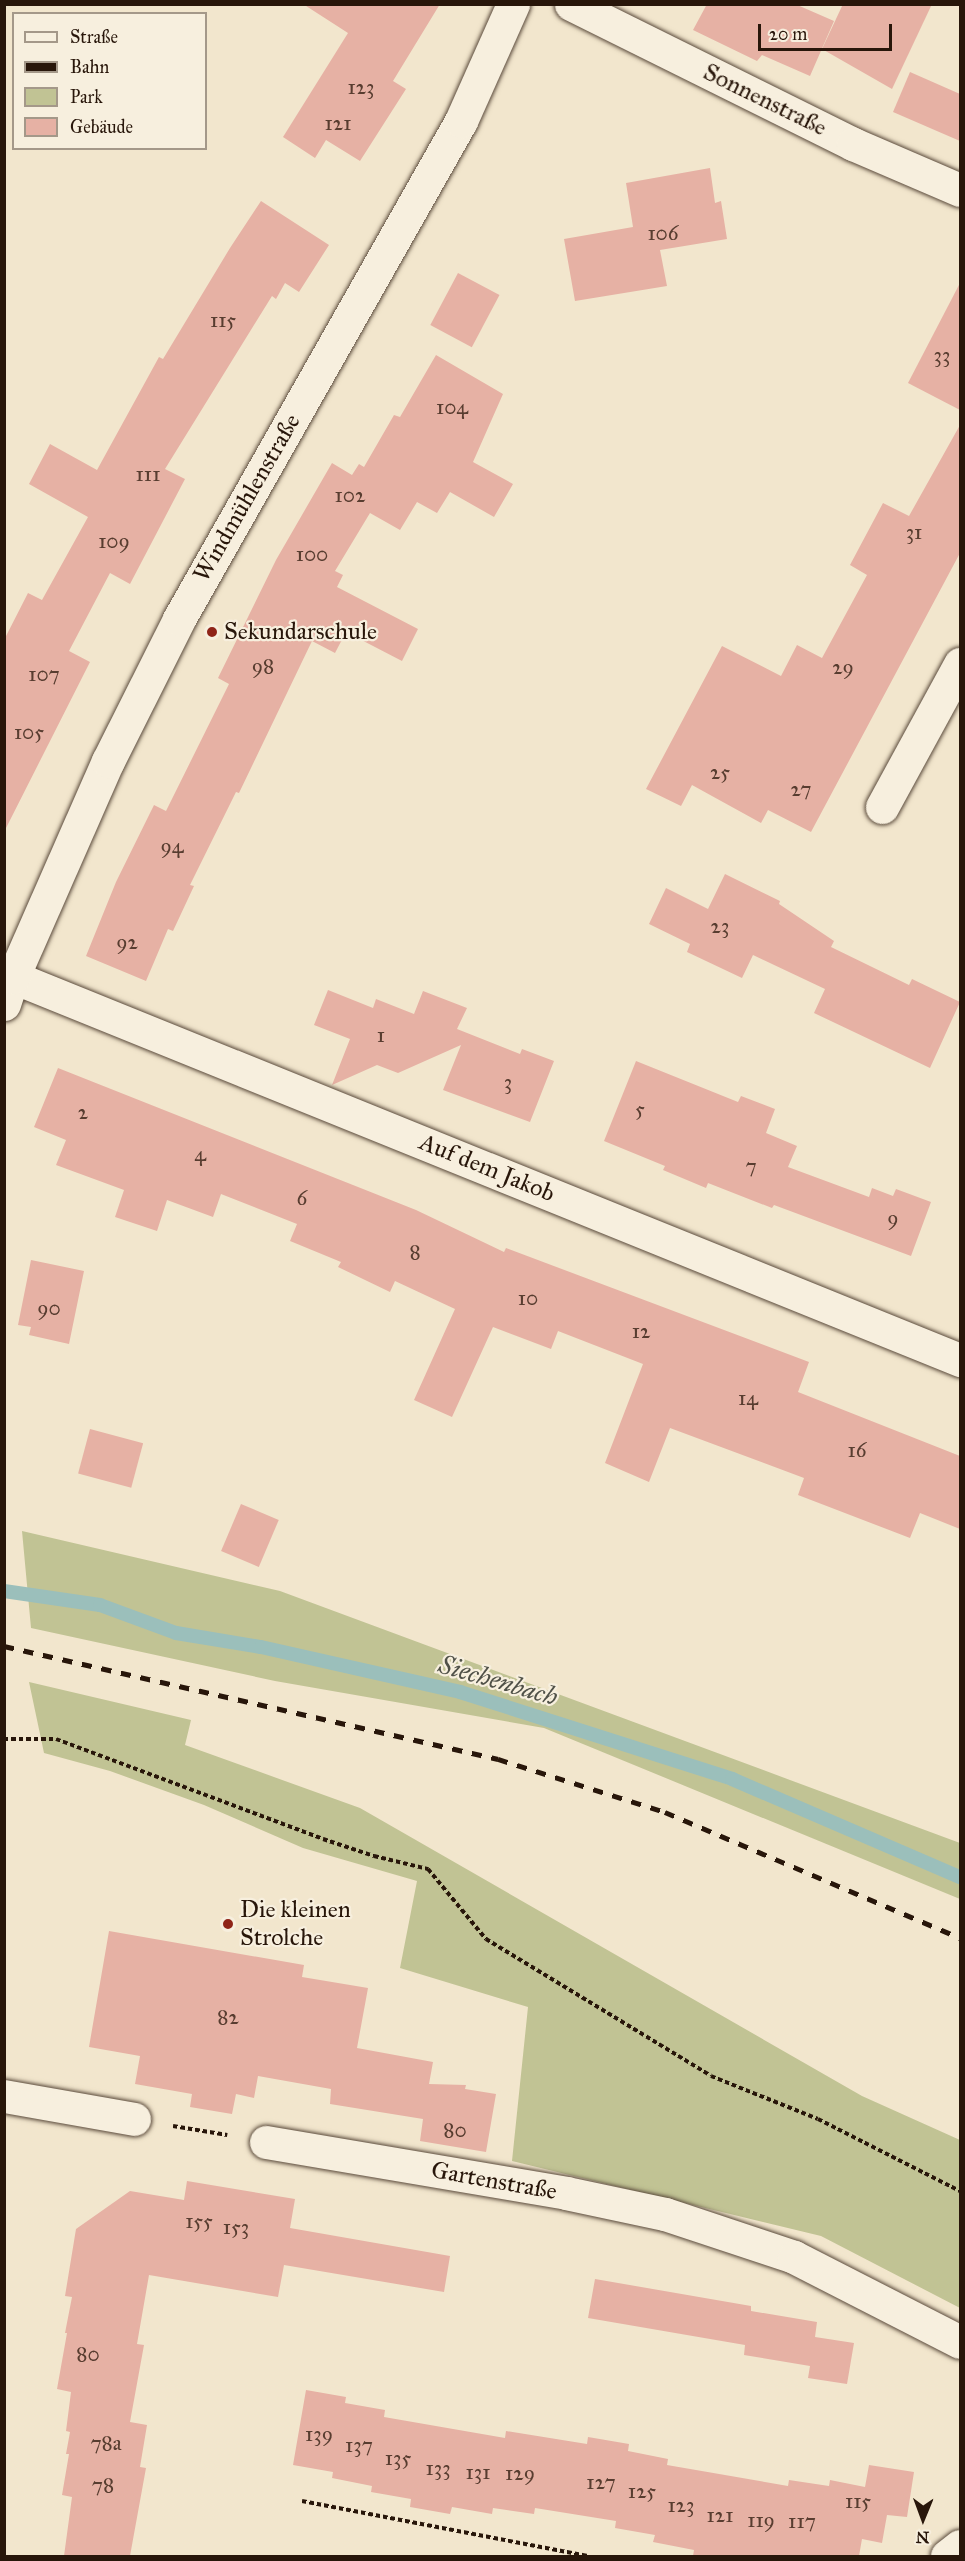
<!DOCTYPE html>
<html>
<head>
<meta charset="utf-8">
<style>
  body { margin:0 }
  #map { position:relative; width:965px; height:2561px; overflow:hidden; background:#f2e6cd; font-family:"IM FELL Great Primer",serif }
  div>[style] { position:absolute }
  .green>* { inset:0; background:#c1c394 }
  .stream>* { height:14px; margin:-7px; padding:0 7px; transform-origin:7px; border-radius:7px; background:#9bbfbb }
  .building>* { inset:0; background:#e6b1a4; transform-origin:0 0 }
  .path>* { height:4px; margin-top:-2px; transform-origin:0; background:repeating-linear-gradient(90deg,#28160a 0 4.5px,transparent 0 7.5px) }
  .roads { filter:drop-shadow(0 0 2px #5a4a3b) drop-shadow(0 0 2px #5a4a3b) }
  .street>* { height:33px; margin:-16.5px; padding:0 16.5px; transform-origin:16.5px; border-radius:16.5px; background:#f7efde }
  .rail>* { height:4.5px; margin-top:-2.25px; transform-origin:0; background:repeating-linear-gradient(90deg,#28160a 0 10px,transparent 0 20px) }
  .dots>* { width:16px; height:16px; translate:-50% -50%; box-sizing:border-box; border:3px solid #f7efde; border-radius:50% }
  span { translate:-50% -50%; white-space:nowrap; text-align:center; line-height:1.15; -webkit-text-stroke:4.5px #f7efde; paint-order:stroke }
  .number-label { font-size:21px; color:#583d30 }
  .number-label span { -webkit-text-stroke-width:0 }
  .street-label { font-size:24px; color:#28160a }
  .poi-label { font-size:24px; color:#28160a }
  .left { translate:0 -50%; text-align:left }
  .water-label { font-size:26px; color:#505148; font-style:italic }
  .frame { position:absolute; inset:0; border:6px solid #28160a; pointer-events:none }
  .legend { position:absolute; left:12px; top:12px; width:195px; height:138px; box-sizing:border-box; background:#f7efde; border:2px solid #a49889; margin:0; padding:8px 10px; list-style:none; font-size:18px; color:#28160a }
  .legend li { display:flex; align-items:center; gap:12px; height:30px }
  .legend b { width:30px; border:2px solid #a49889 }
  .north { position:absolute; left:893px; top:2489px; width:60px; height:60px; -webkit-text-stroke:4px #f7efde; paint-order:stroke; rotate:181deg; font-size:16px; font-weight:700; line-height:24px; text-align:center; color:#28160a }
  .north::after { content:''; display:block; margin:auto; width:21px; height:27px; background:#28160a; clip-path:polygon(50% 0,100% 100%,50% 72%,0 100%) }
  .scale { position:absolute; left:758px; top:24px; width:134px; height:27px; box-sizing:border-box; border:3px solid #28160a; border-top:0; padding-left:8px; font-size:18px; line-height:21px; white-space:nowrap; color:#28160a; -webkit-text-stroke:4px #f7efde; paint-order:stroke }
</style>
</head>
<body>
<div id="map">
  <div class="green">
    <div style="clip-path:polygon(22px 1531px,280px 1591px,960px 1843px,960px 1899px,544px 1728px,275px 1681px,31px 1628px)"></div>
    <div style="clip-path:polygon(29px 1682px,191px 1720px,185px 1745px,360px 1808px,862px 2096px,960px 2140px,960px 2308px,821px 2236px,512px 2161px,528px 2007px,400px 1968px,417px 1881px,303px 1848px,204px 1805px,110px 1771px,44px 1753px)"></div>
  </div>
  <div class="stream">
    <div style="left:4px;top:1591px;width:97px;rotate:8.3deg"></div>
    <div style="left:100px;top:1605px;width:81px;rotate:20.2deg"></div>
    <div style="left:176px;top:1633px;width:86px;rotate:9.4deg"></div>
    <div style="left:261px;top:1647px;width:204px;rotate:12.7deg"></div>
    <div style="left:460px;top:1692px;width:286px;rotate:17.7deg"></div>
    <div style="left:732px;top:1779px;width:248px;rotate:23.3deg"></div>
  </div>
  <div class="building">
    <div style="clip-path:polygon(303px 4px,440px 4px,393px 81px,406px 89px,360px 161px,326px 140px,315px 158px,283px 137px,348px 33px)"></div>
    <div style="clip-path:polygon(707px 4px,795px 4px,834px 21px,810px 76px,762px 55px,757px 61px,693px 30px)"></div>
    <div style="clip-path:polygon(843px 4px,932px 4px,892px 89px,822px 49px)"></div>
    <div style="clip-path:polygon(910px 72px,960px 94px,960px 141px,893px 112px)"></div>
    <div style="clip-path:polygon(710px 168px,715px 203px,721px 201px,727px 239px,660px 250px,667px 286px,575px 301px,564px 239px,633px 227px,626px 183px)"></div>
    <div style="clip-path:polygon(261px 201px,329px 245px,299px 292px,285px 283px,276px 299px,272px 296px,165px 469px,185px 479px,130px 584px,110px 573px,69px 651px,90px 662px,4px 832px,4px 640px,28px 593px,42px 600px,88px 517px,29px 484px,50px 444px,97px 470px,159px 357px,163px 359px,230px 248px)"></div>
    <div style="left:458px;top:273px;width:47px;height:59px;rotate:28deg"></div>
    <div style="clip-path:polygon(960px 283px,960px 410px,908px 383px)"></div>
    <div style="clip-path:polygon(436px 355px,503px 394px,473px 462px,513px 484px,494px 517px,450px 492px,437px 513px,417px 502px,400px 530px,370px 513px,335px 571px,343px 575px,337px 587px,418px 629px,402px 661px,346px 632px,335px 653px,312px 641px,239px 793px,236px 792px,190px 885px,194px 886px,173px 931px,168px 929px,146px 981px,86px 956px,116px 882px,154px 805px,166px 811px,229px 684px,218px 678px,276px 560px,332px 463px,352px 475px,359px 464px,364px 467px,394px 415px,400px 417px)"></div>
    <div style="clip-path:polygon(960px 425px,960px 553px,811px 832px,768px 810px,761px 823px,692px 785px,681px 806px,646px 789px,722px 646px,781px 676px,797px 645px,822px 658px,867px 575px,850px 565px,883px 503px,909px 516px)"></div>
    <div style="clip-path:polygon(725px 874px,780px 901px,779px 904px,834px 941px,831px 947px,909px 985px,912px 979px,960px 1002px,930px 1068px,814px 1013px,825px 989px,753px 955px,742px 978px,687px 952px,690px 944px,649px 924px,666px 888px,708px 909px)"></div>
    <div style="clip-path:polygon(328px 990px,373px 1008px,376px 999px,414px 1014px,423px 991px,467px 1008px,457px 1029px,520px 1054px,522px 1049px,554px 1061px,530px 1122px,443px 1090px,461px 1045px,398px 1073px,377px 1065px,332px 1085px,350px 1039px,314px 1025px)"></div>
    <div style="clip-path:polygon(636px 1061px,738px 1102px,741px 1096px,775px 1109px,766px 1133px,797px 1146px,788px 1167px,869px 1197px,872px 1188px,893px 1196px,896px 1189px,931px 1202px,911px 1256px,774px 1205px,772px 1208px,708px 1183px,706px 1188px,663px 1170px,665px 1166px,604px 1141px)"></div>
    <div style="clip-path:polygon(58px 1068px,416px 1210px,504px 1252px,506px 1248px,809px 1362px,798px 1392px,960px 1456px,960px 1529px,920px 1513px,910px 1538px,798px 1495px,804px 1478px,670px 1428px,649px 1482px,605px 1463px,643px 1364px,558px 1331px,551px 1349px,493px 1327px,452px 1417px,414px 1400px,455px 1309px,395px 1281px,390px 1292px,338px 1267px,341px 1262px,290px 1241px,297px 1224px,221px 1194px,213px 1217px,167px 1200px,157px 1231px,115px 1217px,124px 1190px,56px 1165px,66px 1140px,34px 1127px)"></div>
    <div style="clip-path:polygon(31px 1260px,84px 1271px,69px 1344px,29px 1335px,31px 1327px,18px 1325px)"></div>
    <div style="left:90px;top:1429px;width:55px;height:46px;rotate:15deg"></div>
    <div style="left:241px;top:1504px;width:41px;height:51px;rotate:23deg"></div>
    <div style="clip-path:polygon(109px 1931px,304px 1965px,302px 1977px,368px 1988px,357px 2048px,433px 2062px,429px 2084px,466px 2085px,465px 2089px,496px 2094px,486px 2152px,420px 2141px,423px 2119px,330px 2104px,331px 2089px,258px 2076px,254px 2098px,236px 2094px,232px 2114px,190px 2107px,192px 2094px,135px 2084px,140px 2056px,89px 2047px)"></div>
    <div style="clip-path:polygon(187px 2181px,295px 2199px,290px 2228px,450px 2256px,444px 2292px,284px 2265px,278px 2297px,149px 2275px,137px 2344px,144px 2345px,130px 2422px,147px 2425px,140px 2467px,146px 2468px,130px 2556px,64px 2556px,72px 2497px,62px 2495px,69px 2454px,66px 2454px,70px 2432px,66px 2431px,71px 2392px,57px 2389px,67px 2333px,65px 2333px,72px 2297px,65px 2296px,76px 2229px,130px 2191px,184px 2200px)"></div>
    <div style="clip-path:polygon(595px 2279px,751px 2306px,751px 2311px,817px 2322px,815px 2337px,854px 2343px,847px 2384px,808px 2378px,810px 2366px,744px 2355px,745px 2345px,588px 2318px)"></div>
    <div style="clip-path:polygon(306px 2390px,346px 2397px,345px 2403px,385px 2410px,384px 2417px,505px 2438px,506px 2431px,587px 2444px,588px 2437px,629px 2444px,628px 2451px,668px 2459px,667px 2465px,788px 2486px,789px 2480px,829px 2486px,830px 2480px,865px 2487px,869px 2465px,914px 2472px,907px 2517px,887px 2515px,882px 2543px,862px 2539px,859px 2556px,693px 2556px,694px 2550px,653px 2542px,655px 2535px,615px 2528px,616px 2521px,535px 2508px,534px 2514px,493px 2508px,492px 2514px,452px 2507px,450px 2514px,410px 2507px,411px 2499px,371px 2492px,372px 2486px,332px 2478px,333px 2472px,293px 2465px)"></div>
  </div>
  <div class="path">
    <div style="left:4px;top:1739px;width:52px"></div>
    <div style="left:56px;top:1739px;width:285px;rotate:20.5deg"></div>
    <div style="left:323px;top:1839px;width:54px;rotate:18.4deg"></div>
    <div style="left:374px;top:1856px;width:56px;rotate:13.5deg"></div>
    <div style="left:428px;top:1869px;width:91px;rotate:50.4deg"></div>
    <div style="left:486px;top:1939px;width:263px;rotate:31.3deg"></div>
    <div style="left:711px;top:2076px;width:115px;rotate:21.9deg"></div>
    <div style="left:818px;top:2119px;width:159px;rotate:26.9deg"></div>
    <div style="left:173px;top:2126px;width:55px;rotate:9.5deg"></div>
    <div style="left:302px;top:2501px;width:291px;rotate:10.9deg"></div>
  </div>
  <div class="roads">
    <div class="street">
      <div style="left:571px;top:4px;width:315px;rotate:26.4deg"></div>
      <div style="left:853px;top:144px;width:116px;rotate:23.3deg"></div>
      <div style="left:882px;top:807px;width:163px;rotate:-61.4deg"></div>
      <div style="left:13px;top:977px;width:1022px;rotate:22.02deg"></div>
      <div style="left:4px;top:1004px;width:28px;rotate:-72deg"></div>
      <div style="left:13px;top:977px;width:236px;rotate:-66.3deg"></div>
      <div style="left:108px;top:761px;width:159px;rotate:-63.4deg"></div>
      <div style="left:179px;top:619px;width:572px;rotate:-60.48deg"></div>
      <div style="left:461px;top:121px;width:128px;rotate:-66deg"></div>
      <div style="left:4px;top:2096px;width:132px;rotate:10deg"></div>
      <div style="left:266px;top:2142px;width:304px;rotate:9.6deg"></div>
      <div style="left:566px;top:2193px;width:101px;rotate:12deg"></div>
      <div style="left:665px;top:2214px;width:136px;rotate:18.4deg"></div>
      <div style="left:794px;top:2257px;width:186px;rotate:27.1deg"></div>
      <div style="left:947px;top:2556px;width:16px;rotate:-38deg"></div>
    </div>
  </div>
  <div class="rail">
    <div style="left:4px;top:1646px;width:507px;rotate:12.88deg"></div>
    <div style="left:498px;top:1759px;width:175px;rotate:17.6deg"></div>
    <div style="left:665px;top:1812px;width:321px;rotate:23.1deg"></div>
  </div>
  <div class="dots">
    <div style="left:212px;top:632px;background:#8f2418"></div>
    <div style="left:228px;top:1924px;background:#8f2418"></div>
  </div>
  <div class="number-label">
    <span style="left:361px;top:87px">123</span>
    <span style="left:338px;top:123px">121</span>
    <span style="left:663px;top:233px">106</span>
    <span style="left:223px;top:320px">115</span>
    <span style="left:942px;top:355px">33</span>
    <span style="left:452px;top:407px">104</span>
    <span style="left:148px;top:474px">111</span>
    <span style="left:350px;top:495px">102</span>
    <span style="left:914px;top:532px">31</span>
    <span style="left:114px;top:541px">109</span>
    <span style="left:312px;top:554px">100</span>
    <span style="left:263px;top:666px">98</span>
    <span style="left:843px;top:667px">29</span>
    <span style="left:44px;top:674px">107</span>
    <span style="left:29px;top:732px">105</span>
    <span style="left:720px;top:772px">25</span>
    <span style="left:801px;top:789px">27</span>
    <span style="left:172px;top:846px">94</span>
    <span style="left:720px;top:926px">23</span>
    <span style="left:127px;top:942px">92</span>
    <span style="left:381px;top:1035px">1</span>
    <span style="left:508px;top:1082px">3</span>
    <span style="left:640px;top:1109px">5</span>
    <span style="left:83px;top:1112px">2</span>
    <span style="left:200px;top:1154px">4</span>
    <span style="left:751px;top:1166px">7</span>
    <span style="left:302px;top:1198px">6</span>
    <span style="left:893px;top:1218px">9</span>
    <span style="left:415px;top:1252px">8</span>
    <span style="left:528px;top:1298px">10</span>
    <span style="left:49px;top:1308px">90</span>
    <span style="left:641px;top:1331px">12</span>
    <span style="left:748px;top:1398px">14</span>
    <span style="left:857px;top:1450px">16</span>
    <span style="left:228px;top:2017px">82</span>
    <span style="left:455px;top:2130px">80</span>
    <span style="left:199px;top:2221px">155</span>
    <span style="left:236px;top:2227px">153</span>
    <span style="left:88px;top:2354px">80</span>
    <span style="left:319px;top:2434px">139</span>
    <span style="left:106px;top:2443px">78a</span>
    <span style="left:359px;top:2445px">137</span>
    <span style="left:398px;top:2458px">135</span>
    <span style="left:438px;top:2468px">133</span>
    <span style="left:478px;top:2472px">131</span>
    <span style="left:520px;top:2473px">129</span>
    <span style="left:601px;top:2482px">127</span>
    <span style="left:103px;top:2485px">78</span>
    <span style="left:642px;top:2491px">125</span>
    <span style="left:858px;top:2501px">115</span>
    <span style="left:681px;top:2505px">123</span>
    <span style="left:720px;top:2515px">121</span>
    <span style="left:761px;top:2520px">119</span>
    <span style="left:802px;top:2521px">117</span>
  </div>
  <div class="street-label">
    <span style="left:765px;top:100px;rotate:26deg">Sonnenstraße</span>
    <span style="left:247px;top:498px;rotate:-60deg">Windmühlenstraße</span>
    <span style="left:487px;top:1168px;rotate:22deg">Auf dem Jakob</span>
    <span style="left:494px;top:2181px;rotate:10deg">Gartenstraße</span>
  </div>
  <div class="poi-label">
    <span class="left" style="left:224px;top:632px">Sekundarschule</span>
    <span class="left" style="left:240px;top:1924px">Die kleinen<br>Strolche</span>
  </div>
  <div class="water-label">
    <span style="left:498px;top:1681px;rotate:16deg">Siechenbach</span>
  </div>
  <div class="frame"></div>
  <ul class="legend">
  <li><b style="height:8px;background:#f7efde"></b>Straße</li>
  <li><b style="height:8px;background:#28160a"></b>Bahn</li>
  <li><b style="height:16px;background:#c1c394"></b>Park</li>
  <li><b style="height:16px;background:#e6b1a4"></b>Gebäude</li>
  </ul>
  <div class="north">N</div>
  <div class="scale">20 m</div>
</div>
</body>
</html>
